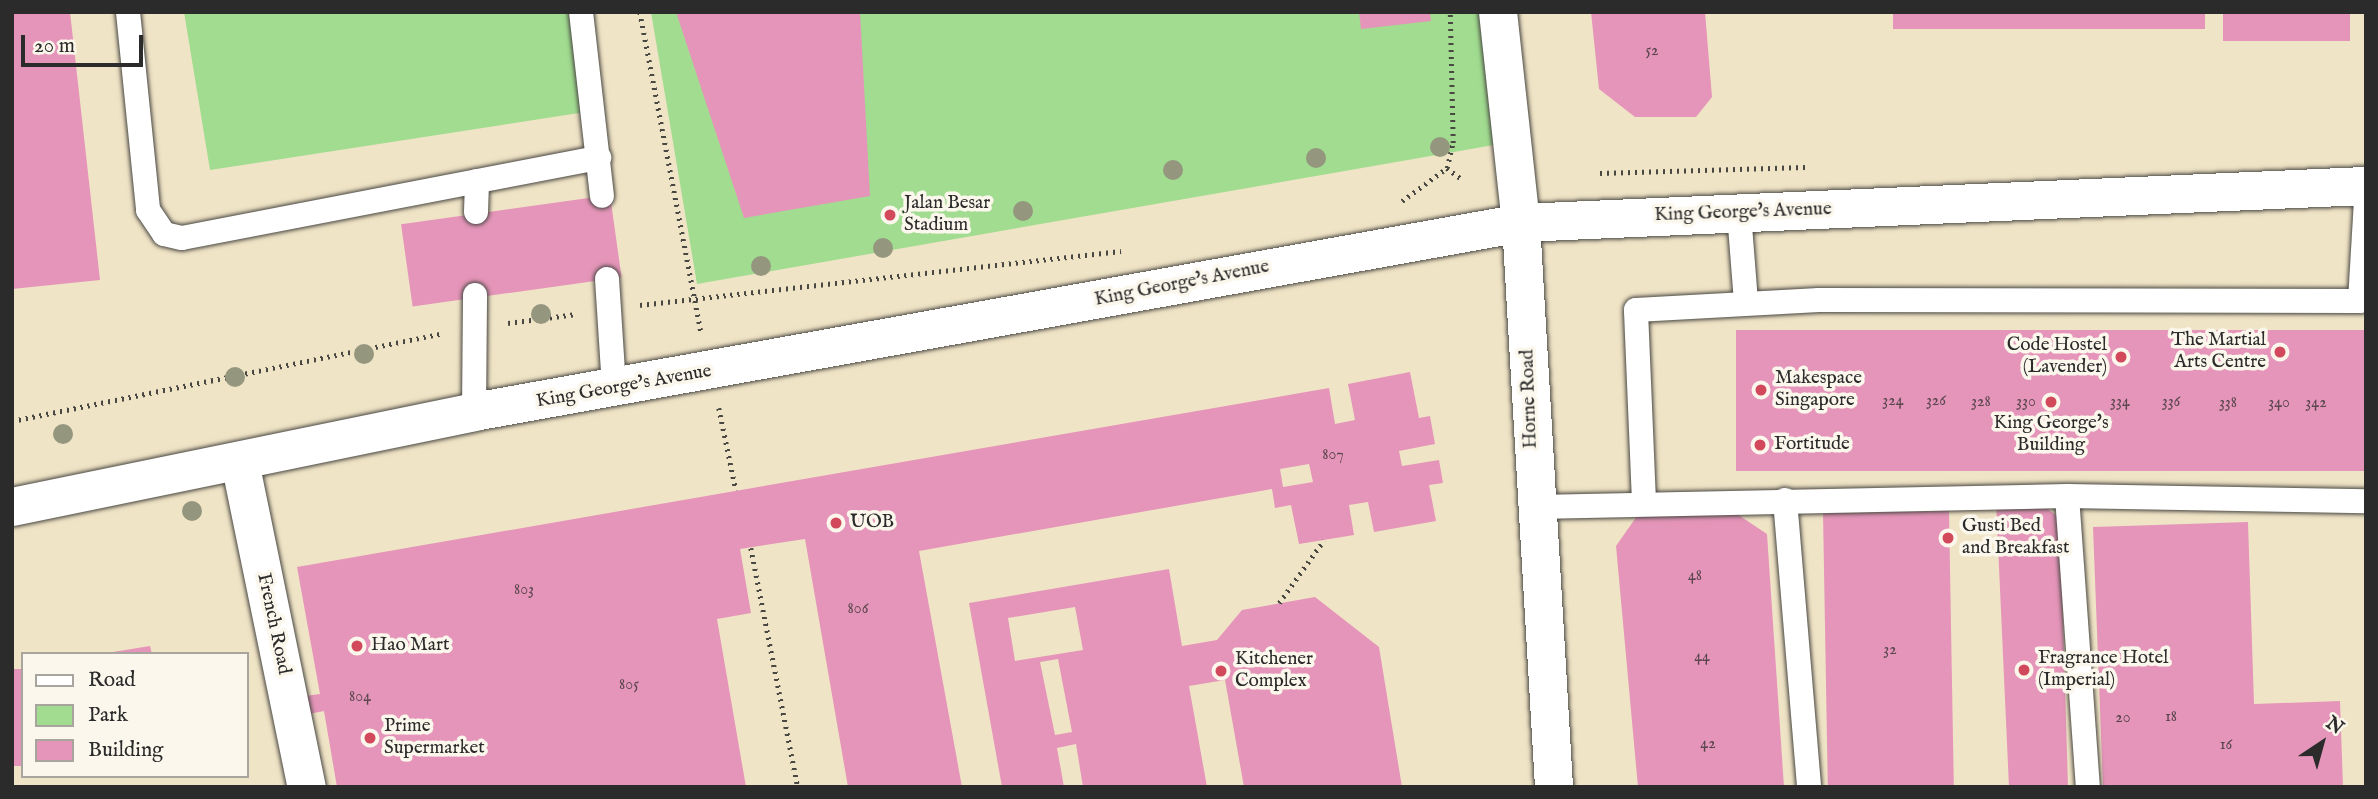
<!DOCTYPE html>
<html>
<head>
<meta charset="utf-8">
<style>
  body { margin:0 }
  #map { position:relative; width:2378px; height:799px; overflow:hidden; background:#f0e4c6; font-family:"IM FELL English",serif }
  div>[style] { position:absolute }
  .green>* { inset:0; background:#a1dc90 }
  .building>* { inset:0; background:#e595b9; transform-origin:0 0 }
  .path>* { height:4.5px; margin-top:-2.25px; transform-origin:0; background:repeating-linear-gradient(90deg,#494742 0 2px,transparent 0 7px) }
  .roads { filter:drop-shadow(0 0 2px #494742) drop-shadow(0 0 2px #494742) }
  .lane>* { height:24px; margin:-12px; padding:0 12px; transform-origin:12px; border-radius:12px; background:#fff }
  .street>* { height:38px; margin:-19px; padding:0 19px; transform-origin:19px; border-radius:19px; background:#fff }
  .trees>* { width:20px; height:20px; margin:-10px; border-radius:50%; background:#94967e }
  .dots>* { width:19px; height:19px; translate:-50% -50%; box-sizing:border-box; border:4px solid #fbf7ec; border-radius:50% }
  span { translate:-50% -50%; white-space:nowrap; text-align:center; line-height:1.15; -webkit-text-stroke:7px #fbf7ec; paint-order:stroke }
  .number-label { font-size:16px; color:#5a464e }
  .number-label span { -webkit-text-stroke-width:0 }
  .poi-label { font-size:19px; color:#2b2b2b }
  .left { translate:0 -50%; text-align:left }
  .right { translate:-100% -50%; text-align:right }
  .street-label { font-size:19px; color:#2b2b2b }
  .frame { position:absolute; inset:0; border:14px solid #2b2b2b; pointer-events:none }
  .legend { position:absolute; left:21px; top:652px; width:228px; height:126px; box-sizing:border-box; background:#fbf7ec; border:2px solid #a8a59f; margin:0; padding:9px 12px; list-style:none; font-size:21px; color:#2b2b2b }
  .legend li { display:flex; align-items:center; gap:14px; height:35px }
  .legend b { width:35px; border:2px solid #a8a59f }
  .north { position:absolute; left:2287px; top:708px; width:70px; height:70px; -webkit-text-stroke:5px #fbf7ec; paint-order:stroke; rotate:36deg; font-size:19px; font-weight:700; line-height:28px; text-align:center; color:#2b2b2b }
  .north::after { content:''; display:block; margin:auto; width:24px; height:32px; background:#2b2b2b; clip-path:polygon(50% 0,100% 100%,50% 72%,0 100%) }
  .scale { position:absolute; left:21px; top:35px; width:122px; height:32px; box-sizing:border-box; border:4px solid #2b2b2b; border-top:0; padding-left:9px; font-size:21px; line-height:24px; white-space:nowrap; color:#2b2b2b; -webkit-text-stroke:5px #fbf7ec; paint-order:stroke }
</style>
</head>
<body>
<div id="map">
  <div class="green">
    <div style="clip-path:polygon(184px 12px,576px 12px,592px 111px,210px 170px)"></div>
    <div style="clip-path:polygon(651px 12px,1482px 12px,1494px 145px,697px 284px)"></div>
  </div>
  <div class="building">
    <div style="clip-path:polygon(12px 12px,70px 12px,100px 280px,12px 289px)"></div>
    <div style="clip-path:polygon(676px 12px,860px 12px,870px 196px,744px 218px)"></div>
    <div style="clip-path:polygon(1359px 12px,1430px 12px,1431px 21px,1361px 29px)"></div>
    <div style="clip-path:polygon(1591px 12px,1705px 12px,1712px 97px,1696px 117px,1635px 117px,1599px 89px)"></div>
    <div style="left:1893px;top:12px;width:312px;height:17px"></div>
    <div style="left:2223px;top:12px;width:127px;height:29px"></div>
    <div style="left:610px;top:195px;width:83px;height:211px;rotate:82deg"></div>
    <div style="left:1736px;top:330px;width:630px;height:141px"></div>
    <div style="clip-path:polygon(evenodd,1410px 372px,1419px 418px,1430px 416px,1435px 444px,1399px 451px,1402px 466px,1439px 460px,1443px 483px,1429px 485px,1436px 521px,1374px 532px,1368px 502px,1349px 505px,1354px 535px,1299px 544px,1291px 505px,1275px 508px,1272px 489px,919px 551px,962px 787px,848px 787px,805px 539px,740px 549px,751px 613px,717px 619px,746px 787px,337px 787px,324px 711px,309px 714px,305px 696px,320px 694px,297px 567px,1329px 388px,1335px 424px,1355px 420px,1348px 384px,1410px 372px,1309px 464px,1313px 482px,1283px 487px,1280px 469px,1309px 464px)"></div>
    <div style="clip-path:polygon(2034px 499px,2060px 518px,2068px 787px,2009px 787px,1996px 501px)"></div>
    <div style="left:1949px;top:511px;width:276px;height:126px;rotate:89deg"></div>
    <div style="clip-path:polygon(1737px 514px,1767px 534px,1784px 787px,1638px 787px,1616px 546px,1637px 516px)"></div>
    <div style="clip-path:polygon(2248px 522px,2254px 704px,2340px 701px,2343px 787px,2103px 787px,2093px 527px)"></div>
    <div style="clip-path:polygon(evenodd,1169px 569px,1182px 646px,1217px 640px,1242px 610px,1315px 597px,1379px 647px,1402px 787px,1244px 787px,1225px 680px,1189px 686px,1207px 787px,1083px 787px,1076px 744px,1057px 748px,1064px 787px,1002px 787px,969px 603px,1169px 569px,1075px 607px,1083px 650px,1015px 661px,1008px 618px,1075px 607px,1169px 569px,1058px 659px,1072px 732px,1055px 735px,1040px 662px,1058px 659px)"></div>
    <div style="clip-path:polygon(150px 646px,152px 654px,113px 654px,113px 652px)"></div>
    <div style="left:23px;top:669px;width:97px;height:11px;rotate:90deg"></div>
  </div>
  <div class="path">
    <div style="left:640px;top:12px;width:325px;rotate:79.2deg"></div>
    <div style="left:1447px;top:168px;width:20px;rotate:37deg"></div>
    <div style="left:1600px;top:173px;width:206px;rotate:-1.7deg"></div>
    <div style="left:1402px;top:201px;width:56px;rotate:-36.3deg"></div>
    <div style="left:1447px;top:168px;width:26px;rotate:-77deg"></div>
    <div style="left:1453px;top:143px;width:131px;rotate:-91.3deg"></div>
    <div style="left:640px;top:305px;width:484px;rotate:-6.4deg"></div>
    <div style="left:508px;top:323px;width:69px;rotate:-7.5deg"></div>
    <div style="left:719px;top:408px;width:84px;rotate:78.3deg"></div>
    <div style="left:12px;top:421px;width:438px;rotate:-11.5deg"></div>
    <div style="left:751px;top:548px;width:244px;rotate:78.9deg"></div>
    <div style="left:1279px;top:603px;width:77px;rotate:-54.5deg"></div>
  </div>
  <div class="roads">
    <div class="lane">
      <div style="left:128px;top:12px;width:199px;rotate:84.2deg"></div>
      <div style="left:148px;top:210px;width:29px;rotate:56deg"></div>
      <div style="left:164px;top:234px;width:18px;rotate:13deg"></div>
      <div style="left:182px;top:238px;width:425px;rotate:-10.9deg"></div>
      <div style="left:581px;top:12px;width:185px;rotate:83.5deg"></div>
      <div style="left:476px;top:212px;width:31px;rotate:-88deg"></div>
      <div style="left:1739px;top:213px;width:88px;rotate:85.5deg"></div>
      <div style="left:607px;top:279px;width:109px;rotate:86.3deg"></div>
      <div style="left:474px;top:412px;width:117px;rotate:-89.5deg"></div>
      <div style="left:2067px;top:496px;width:292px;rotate:85.9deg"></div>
      <div style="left:1785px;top:500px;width:288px;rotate:85.2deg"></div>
      <div style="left:1644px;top:502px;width:192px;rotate:-92.4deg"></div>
      <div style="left:1636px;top:310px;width:183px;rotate:-3.1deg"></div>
      <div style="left:1819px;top:300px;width:541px;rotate:0.11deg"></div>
      <div style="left:2360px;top:301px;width:100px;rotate:-86.6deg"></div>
      <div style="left:1536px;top:507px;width:531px;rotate:-1.19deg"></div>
      <div style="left:2067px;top:496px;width:299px;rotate:1deg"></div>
    </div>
    <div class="street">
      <div style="left:1498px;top:12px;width:212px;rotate:83.8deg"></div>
      <div style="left:1521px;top:223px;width:565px;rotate:86.65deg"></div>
      <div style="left:240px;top:462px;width:332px;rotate:78.4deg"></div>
      <div style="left:12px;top:507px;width:472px;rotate:-11.6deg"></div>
      <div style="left:474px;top:412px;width:1064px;rotate:-10.23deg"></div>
      <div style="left:1521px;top:223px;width:846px;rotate:-2.51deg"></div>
    </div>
  </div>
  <div class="trees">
    <div style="left:1440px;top:147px"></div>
    <div style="left:1316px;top:158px"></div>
    <div style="left:1173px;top:170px"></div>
    <div style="left:1023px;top:211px"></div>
    <div style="left:883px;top:248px"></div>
    <div style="left:761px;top:266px"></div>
    <div style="left:541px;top:314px"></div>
    <div style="left:364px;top:354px"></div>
    <div style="left:235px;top:377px"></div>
    <div style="left:63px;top:434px"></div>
    <div style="left:192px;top:511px"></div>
  </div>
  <div class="dots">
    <div style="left:890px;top:215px;background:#d1495b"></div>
    <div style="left:2280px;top:352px;background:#d1495b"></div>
    <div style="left:2121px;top:357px;background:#d1495b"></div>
    <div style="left:1761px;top:390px;background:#d1495b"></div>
    <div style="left:2051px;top:402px;background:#d1495b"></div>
    <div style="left:1760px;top:445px;background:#d1495b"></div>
    <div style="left:836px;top:523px;background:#d1495b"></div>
    <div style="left:1948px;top:538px;background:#d1495b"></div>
    <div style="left:357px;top:646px;background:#d1495b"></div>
    <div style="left:2024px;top:670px;background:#d1495b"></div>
    <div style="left:1221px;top:671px;background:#d1495b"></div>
    <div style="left:370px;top:738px;background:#d1495b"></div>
  </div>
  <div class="number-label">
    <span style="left:1652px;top:51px">52</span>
    <span style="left:1893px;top:401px">324</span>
    <span style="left:1936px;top:401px">326</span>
    <span style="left:1981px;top:402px">328</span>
    <span style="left:2026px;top:402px">330</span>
    <span style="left:2120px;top:402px">334</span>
    <span style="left:2171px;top:402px">336</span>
    <span style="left:2228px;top:403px">338</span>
    <span style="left:2279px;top:403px">340</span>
    <span style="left:2316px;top:403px">342</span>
    <span style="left:1333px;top:455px">807</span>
    <span style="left:1695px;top:576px">48</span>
    <span style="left:524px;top:590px">803</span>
    <span style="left:858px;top:609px">806</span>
    <span style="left:1890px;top:650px">32</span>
    <span style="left:1702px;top:657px">44</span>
    <span style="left:629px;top:685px">805</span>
    <span style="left:360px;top:697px">804</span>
    <span style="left:2171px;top:717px">18</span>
    <span style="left:2123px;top:718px">20</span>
    <span style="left:1708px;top:744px">42</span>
    <span style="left:2226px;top:745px">16</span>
  </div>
  <div class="poi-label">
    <span class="left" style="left:904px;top:215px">Jalan Besar<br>Stadium</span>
    <span class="right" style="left:2266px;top:352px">The Martial<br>Arts Centre</span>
    <span class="right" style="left:2107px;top:357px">Code Hostel<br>(Lavender)</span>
    <span class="left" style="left:1775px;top:390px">Makespace<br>Singapore</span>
    <span style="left:2051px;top:435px">King George's<br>Building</span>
    <span class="left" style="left:1774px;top:445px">Fortitude</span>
    <span class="left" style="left:850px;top:523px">UOB</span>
    <span class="left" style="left:1962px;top:538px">Gusti Bed<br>and Breakfast</span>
    <span class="left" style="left:371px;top:646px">Hao Mart</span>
    <span class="left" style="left:2038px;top:670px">Fragrance Hotel<br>(Imperial)</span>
    <span class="left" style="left:1235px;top:671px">Kitchener<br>Complex</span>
    <span class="left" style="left:384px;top:738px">Prime<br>Supermarket</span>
  </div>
  <div class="street-label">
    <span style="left:1743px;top:213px;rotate:-2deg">King George's Avenue</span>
    <span style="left:1182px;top:284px;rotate:-11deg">King George's Avenue</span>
    <span style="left:624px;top:387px;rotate:-10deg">King George's Avenue</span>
    <span style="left:1530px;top:399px;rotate:-92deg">Horne Road</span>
    <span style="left:273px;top:624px;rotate:78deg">French Road</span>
  </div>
  <div class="frame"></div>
  <ul class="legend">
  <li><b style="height:9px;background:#fff"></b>Road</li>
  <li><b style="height:19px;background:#a1dc90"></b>Park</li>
  <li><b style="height:19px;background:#e595b9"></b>Building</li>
  </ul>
  <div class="north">N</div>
  <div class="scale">20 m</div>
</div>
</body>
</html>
